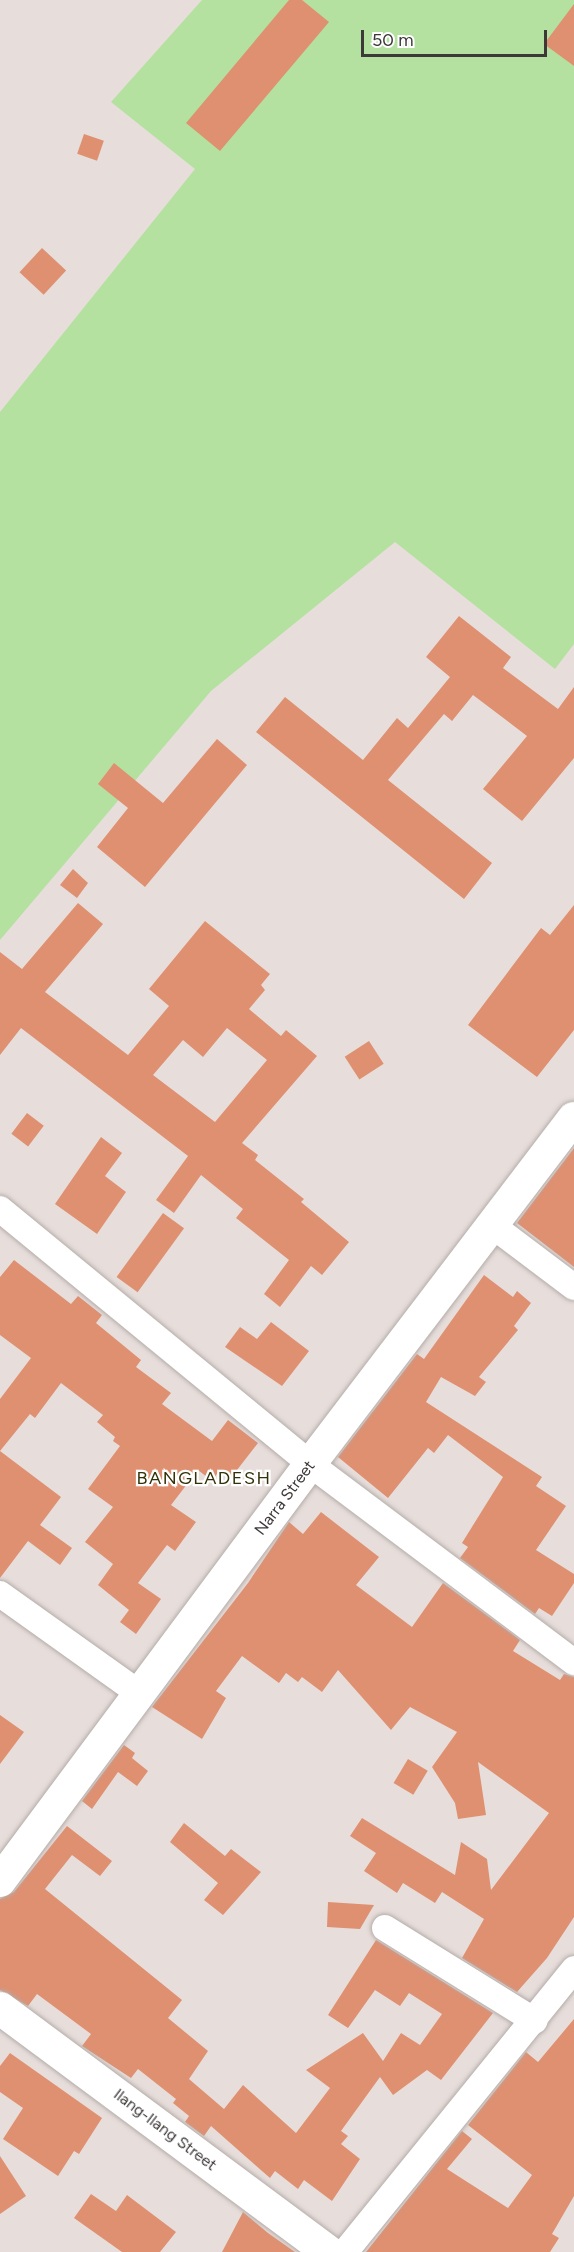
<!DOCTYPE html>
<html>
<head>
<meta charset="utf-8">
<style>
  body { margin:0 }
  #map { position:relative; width:574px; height:2252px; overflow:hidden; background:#e7dedb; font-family:Figtree,sans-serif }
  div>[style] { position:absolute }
  .green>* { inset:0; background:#b4e19f }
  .building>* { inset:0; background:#df9071; transform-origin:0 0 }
  .roads { filter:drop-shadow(0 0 2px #b4aca8) drop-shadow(0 0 2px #b4aca8) }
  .minor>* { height:26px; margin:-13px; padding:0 13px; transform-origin:13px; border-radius:13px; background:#fff }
  .tertiary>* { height:32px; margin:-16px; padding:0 16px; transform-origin:16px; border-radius:16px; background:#fff }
  .secondary>* { height:33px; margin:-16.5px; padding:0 16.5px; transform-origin:16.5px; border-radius:16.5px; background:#fff }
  span { translate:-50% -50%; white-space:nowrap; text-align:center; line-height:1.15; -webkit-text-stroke:4.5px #fff; paint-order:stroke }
  .street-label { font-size:16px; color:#3d3938 }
  .neighbourhood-label { font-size:18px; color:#323208; letter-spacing:1.5px }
  .scale { position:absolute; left:361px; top:30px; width:186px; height:27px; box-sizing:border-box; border:3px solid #3d3938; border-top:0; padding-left:8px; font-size:18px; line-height:21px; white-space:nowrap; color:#3d3938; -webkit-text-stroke:4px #fff; paint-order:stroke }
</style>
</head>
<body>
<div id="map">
  <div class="green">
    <div style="clip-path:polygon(202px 0,574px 0,574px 644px,555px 669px,395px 542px,211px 691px,0 940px,0 412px,195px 169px,111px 102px)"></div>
  </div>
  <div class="building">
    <div style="clip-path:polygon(289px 0,302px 0,329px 22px,220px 151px,186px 123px)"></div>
    <div style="clip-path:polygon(574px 4px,574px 66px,544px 44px)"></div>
    <div style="left:84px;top:134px;width:21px;height:21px;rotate:19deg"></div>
    <div style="left:42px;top:248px;width:33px;height:33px;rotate:43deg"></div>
    <div style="clip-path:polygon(459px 616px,511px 657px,503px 668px,558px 709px,574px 687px,574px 758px,522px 821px,483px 789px,527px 736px,473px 695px,452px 721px,444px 714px,388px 780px,492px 863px,464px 899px,256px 732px,285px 697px,363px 760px,397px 718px,408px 728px,450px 677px,426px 657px)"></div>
    <div style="clip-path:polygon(217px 739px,247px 765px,145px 887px,97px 847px,128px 808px,98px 784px,114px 763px,163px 803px)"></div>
    <div style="clip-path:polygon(73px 869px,88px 883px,77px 898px,60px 885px)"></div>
    <div style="clip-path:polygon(evenodd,78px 903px,103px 924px,45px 992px,128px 1055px,169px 1006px,149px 989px,205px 921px,270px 974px,261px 985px,265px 990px,249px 1009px,281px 1036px,286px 1030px,317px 1056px,242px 1143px,258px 1155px,255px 1160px,304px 1199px,301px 1202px,349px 1242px,322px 1275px,311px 1266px,280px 1307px,264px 1294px,289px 1260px,236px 1218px,243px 1209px,201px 1175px,174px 1213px,156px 1200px,188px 1156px,21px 1028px,0 1055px,0 952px,22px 969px,78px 903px,227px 1028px,267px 1060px,215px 1122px,153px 1075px,183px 1040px,203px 1057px,227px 1028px)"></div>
    <div style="clip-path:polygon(574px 905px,574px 1030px,537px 1077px,468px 1025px,541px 928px,550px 935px)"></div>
    <div style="left:369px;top:1041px;width:27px;height:29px;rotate:57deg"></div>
    <div style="left:27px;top:1113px;width:21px;height:26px;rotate:37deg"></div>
    <div style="clip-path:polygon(101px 1137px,122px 1153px,105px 1176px,126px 1192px,97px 1234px,55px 1204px)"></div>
    <div style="clip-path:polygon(574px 1148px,574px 1267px,517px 1223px)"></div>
    <div style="left:163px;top:1213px;width:26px;height:79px;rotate:36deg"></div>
    <div style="clip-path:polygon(14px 1260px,71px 1304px,78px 1296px,102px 1315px,96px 1323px,141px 1360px,136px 1367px,171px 1393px,162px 1404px,212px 1441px,228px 1420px,258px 1443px,230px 1479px,219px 1471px,212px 1481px,198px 1470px,171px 1505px,196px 1522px,175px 1551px,167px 1545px,138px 1583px,161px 1599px,136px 1634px,120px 1622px,129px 1610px,98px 1585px,113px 1564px,85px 1542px,113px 1507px,88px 1489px,120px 1446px,113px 1441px,115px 1437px,97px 1422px,103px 1415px,61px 1383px,35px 1418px,30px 1414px,0 1451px,61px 1497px,40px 1525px,72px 1548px,60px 1565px,28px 1541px,0 1578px,0 1399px,31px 1358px,0 1335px,0 1277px)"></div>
    <div style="clip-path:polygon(484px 1275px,513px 1297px,517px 1291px,531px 1303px,514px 1326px,518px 1330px,479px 1377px,486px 1382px,475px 1396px,441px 1377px,426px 1402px,542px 1477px,536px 1486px,566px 1506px,536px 1550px,574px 1574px,574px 1583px,552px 1616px,539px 1608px,535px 1614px,460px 1558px,468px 1547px,462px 1543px,503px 1477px,448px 1435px,434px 1453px,428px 1448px,388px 1498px,338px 1457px,417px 1354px,424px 1359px)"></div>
    <div style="clip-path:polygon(271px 1322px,309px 1351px,282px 1386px,225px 1347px,240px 1327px,257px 1339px)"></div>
    <div style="clip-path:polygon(321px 1512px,379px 1557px,356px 1585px,412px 1627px,443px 1583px,520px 1640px,513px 1651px,560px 1680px,564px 1674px,574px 1677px,574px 1917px,547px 1958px,517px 1992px,462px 1958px,484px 1919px,442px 1892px,435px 1903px,403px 1883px,397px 1893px,364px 1871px,376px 1853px,350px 1836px,362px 1818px,455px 1875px,461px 1842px,487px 1859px,491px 1890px,549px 1813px,478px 1762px,486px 1815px,458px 1819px,455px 1803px,432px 1767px,457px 1732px,410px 1707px,391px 1730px,338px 1670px,322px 1692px,302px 1677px,298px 1682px,286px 1673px,279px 1683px,242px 1656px,216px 1691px,226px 1698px,202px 1739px,152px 1707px,248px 1583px,289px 1522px,303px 1534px)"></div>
    <div style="clip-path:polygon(0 1715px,24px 1732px,0 1764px)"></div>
    <div style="clip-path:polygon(124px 1745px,135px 1753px,132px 1758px,148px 1771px,137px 1786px,118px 1772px,92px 1809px,82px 1801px)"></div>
    <div style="left:408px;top:1759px;width:23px;height:28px;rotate:31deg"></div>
    <div style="clip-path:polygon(184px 1823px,225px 1856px,231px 1849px,261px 1872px,223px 1915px,204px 1900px,218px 1883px,170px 1842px)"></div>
    <div style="clip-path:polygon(67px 1826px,112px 1861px,100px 1876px,72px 1855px,45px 1889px,182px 2000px,168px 2018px,208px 2051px,189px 2079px,224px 2109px,243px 2085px,296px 2133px,330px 2088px,306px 2070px,363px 2033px,383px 2061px,401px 2033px,420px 2045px,442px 2014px,409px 1993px,400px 2006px,375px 1990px,348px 2028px,328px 2015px,376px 1940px,493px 2013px,441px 2080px,427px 2070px,393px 2095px,380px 2077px,341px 2131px,348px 2136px,341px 2144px,360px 2159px,332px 2201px,304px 2180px,298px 2189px,275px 2171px,270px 2178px,211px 2126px,204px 2136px,185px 2122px,189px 2116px,173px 2103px,176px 2099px,138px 2069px,131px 2078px,82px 2046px,91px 2034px,37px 1994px,28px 2006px,0 1990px,0 1899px,14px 1892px)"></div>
    <div style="clip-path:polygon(328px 1902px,374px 1905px,360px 1929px,327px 1927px)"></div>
    <div style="clip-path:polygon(574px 2019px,574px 2196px,552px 2234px,559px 2238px,550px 2252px,366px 2252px,462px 2131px,472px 2139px,447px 2169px,508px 2208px,532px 2175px,468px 2125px,526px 2052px,538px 2062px)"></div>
    <div style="clip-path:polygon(10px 2053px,102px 2118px,79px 2154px,74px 2151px,58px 2176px,3px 2139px,23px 2108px,0 2092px,0 2066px)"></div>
    <div style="clip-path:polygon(0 2156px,26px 2196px,0 2214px)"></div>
    <div style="clip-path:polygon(91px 2194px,116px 2211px,127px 2195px,176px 2232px,160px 2252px,122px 2252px,74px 2218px)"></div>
    <div style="clip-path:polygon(243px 2212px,268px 2233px,295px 2252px,222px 2252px)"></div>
  </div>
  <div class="roads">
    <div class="minor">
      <div style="left:0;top:1209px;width:401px;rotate:39.4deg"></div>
      <div style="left:310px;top:1464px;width:330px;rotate:36.9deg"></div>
      <div style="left:493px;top:1226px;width:101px;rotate:37deg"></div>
      <div style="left:0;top:1594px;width:172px;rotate:35.5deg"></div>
      <div style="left:385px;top:1928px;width:176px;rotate:31.8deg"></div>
      <div style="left:345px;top:2252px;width:364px;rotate:-51deg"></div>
    </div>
    <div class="tertiary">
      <div style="left:0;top:1881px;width:520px;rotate:-53.37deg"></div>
      <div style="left:310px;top:1464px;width:435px;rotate:-52.7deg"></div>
    </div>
    <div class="secondary">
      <div style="left:0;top:2008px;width:410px;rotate:36.6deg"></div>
    </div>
  </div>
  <div class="street-label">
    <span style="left:285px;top:1498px;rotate:-53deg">Narra Street</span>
    <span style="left:165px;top:2130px;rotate:37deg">Ilang-Ilang Street</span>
  </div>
  <div class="neighbourhood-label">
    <span style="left:204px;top:1478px">BANGLADESH</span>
  </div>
  <div class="scale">50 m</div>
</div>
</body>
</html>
